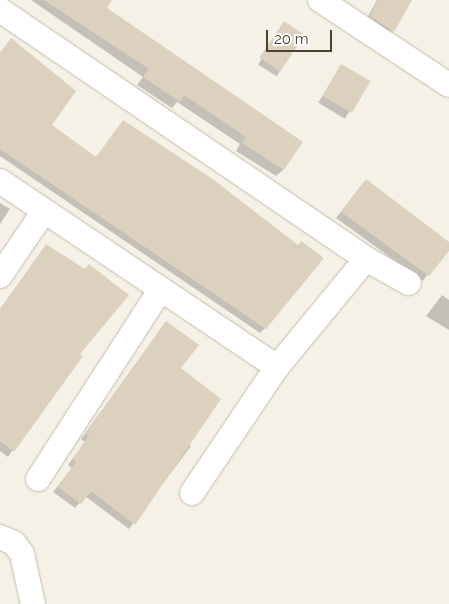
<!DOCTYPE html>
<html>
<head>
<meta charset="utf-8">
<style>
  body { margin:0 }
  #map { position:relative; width:449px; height:604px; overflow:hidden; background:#f5f1e7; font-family:Raleway,sans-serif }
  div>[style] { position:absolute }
  .shadow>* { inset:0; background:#0003; transform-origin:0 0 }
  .building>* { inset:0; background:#dbd1be; transform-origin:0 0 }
  .roads { filter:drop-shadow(0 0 1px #c5bdab) drop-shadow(0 0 1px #c5bdab) }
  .minor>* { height:24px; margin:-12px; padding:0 12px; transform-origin:12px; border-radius:12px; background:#fff }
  span { translate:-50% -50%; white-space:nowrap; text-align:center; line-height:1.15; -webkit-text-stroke:4px #fff; paint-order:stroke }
  .scale { position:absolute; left:266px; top:30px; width:66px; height:22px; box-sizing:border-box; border:2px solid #4a4235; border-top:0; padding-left:6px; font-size:15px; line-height:18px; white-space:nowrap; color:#4a4235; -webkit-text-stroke:4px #fff; paint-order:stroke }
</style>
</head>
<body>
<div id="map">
  <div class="shadow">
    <div style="clip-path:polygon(31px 0,109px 0,105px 8px,284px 169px,276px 176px,236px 151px,240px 144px,177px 102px,172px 108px,137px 85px,143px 77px)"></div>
    <div style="clip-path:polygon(377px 0,410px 0,388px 37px,365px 22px)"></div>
    <div style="left:284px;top:23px;width:22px;height:49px;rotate:32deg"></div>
    <div style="clip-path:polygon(11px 40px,50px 125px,96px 158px,123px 122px,265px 328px,260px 333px,0 156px,0 53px)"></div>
    <div style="left:341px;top:65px;width:31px;height:44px;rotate:31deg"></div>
    <div style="clip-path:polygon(361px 186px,449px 243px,423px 281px,336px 218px)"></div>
    <div style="clip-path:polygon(0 203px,10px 209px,0 224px)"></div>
    <div style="clip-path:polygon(46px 245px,78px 354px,8px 457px,0 451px,0 309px)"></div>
    <div style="clip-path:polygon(442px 295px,449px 300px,449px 330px,426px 316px)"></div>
    <div style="clip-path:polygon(166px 322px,179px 369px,187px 442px,191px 446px,129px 529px,85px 496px,75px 508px,53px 492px,72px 468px,68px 465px,85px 442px,81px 439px)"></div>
  </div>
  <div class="building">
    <div style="clip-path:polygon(44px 0,112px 0,107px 8px,303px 142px,284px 170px,242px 143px,246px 137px,184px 95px,180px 102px,143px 77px,149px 69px)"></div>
    <div style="clip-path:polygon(378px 0,412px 0,394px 32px,370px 16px)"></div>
    <div style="left:284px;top:21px;width:25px;height:44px;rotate:34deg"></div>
    <div style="clip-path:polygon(11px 38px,76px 91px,52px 125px,96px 157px,123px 120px,214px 180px,298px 245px,301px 241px,324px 258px,266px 329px,0 149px,0 53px)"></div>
    <div style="left:341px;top:64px;width:34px;height:37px;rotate:30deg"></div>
    <div style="clip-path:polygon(366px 179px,449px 242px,449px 251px,429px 276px,341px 212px)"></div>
    <div style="clip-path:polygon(46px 244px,85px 269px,89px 264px,129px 295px,80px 354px,83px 356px,14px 452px,0 441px,0 310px)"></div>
    <div style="clip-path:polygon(166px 321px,199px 345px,181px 368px,221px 399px,135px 525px,91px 491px,81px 504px,58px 487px,76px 462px,72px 459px,89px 436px,86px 433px)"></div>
  </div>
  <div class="roads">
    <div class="minor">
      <div style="left:320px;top:0;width:154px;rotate:33.4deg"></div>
      <div style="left:0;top:10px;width:443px;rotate:34.2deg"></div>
      <div style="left:366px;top:259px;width:49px;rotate:29.2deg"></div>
      <div style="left:0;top:181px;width:334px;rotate:33.9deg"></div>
      <div style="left:0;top:276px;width:78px;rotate:-55.9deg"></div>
      <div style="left:38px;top:479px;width:226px;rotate:-57.1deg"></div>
      <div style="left:192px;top:493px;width:152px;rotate:-56deg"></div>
      <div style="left:277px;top:367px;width:140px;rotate:-50.5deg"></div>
      <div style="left:0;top:537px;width:15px;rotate:23deg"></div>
      <div style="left:14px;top:543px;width:14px;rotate:54deg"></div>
      <div style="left:22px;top:554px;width:51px;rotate:77.6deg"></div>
    </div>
  </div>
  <div class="scale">20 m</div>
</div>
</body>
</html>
